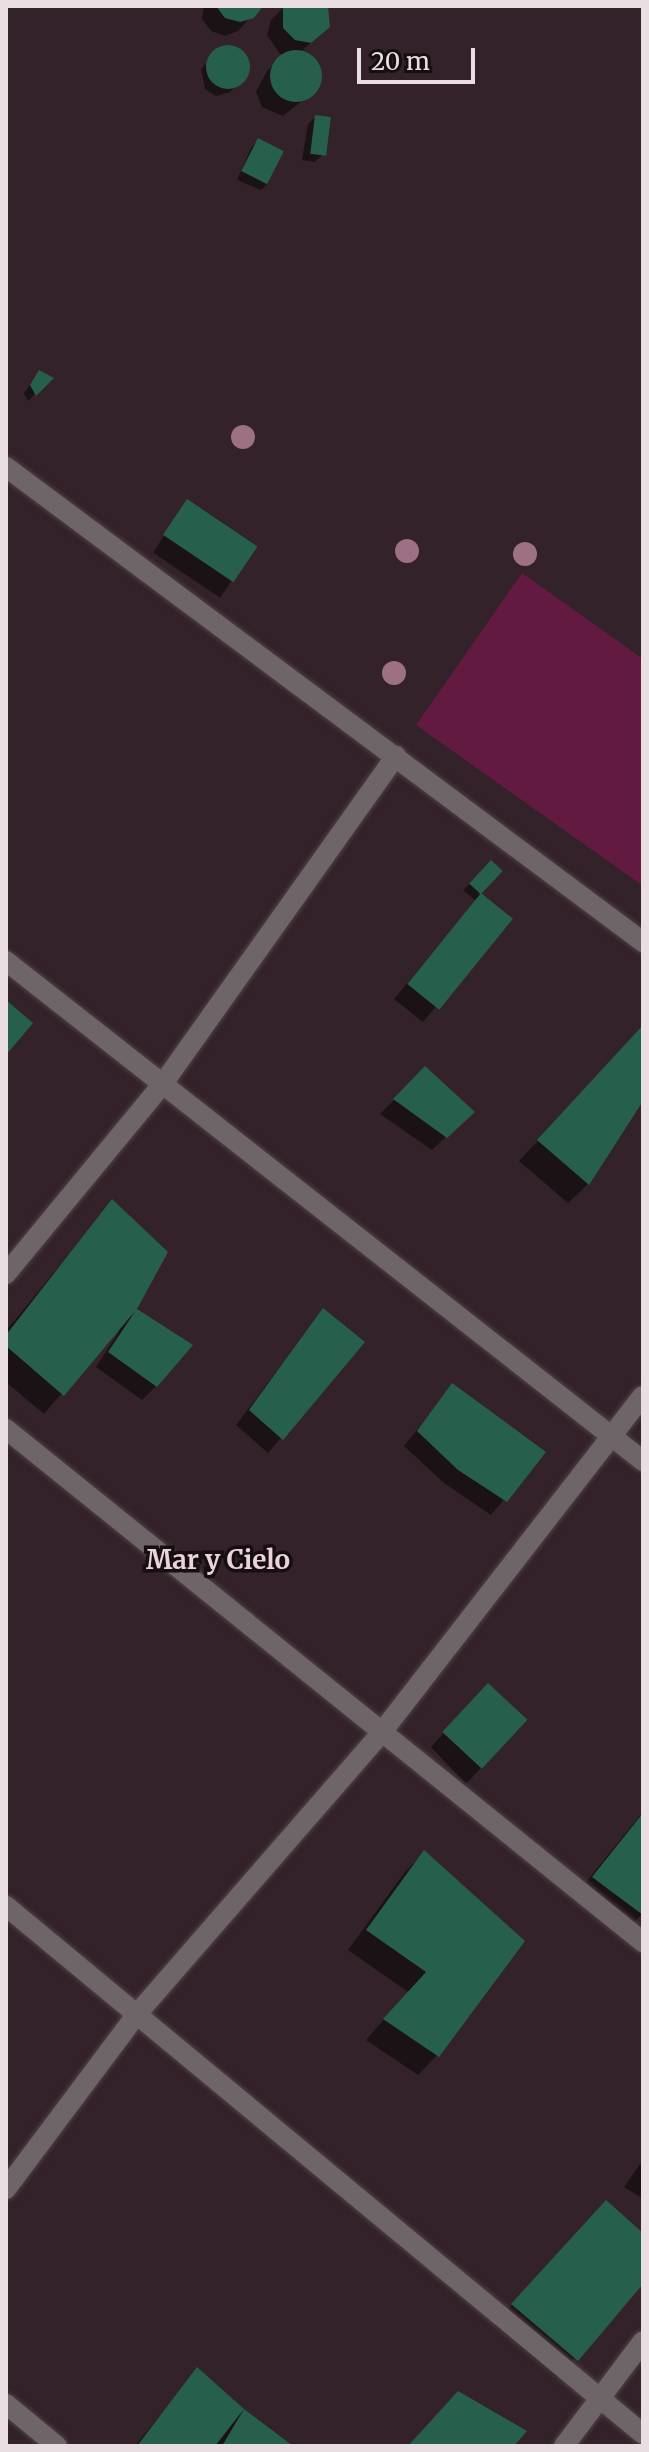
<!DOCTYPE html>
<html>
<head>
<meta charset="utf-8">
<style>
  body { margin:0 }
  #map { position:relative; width:649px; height:2452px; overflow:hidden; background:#332229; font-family:Merriweather,serif }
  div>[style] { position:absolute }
  .green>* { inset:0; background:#621a40 }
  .shadow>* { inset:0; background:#0007; transform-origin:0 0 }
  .building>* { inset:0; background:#26604d; transform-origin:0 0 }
  .round { border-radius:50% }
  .roads { filter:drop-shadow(0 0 2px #504047) drop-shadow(0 0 2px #504047) }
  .street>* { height:20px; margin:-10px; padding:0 10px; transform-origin:10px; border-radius:10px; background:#6e6568 }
  .trees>* { width:24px; height:24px; margin:-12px; border-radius:50%; background:#9d7083 }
  span { translate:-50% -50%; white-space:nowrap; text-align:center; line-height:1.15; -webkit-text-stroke:7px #160e11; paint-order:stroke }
  .neighbourhood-label { font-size:26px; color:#ead3dc; font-weight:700 }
  .frame { position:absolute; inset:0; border:8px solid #e9dee2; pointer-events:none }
  .scale { position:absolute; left:357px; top:48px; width:118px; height:36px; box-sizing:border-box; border:4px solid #e9dee2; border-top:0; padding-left:10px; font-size:24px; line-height:28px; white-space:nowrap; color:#e9dee2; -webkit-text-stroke:6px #160e11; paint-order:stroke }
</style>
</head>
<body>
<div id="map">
  <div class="green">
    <div style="clip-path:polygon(522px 573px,643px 659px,643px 886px,416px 725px)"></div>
  </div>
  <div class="shadow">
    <div style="clip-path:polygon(204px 6px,260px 6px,238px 31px,225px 36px,211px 31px,202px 19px)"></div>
    <div style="clip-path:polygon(285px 6px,325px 6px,313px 41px,300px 52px,312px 58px,321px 72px,318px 88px,283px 116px,262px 107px,256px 92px,267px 71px,284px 54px,280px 54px,267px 35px,271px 20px)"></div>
    <div style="clip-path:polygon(230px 48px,244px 56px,247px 74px,230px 92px,216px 96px,205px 89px,201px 69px,218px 51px)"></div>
    <div style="clip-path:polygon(316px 117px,322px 155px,315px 162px,302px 160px,308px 124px)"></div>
    <div style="clip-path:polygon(258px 141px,268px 183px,261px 190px,237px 180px,251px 148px)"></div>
    <div style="clip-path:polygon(40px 372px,51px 378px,28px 401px,24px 393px)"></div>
    <div style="left:187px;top:502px;width:81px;height:61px;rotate:34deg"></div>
    <div style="clip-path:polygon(491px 863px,500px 871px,478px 893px,510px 919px,423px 1022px,394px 999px,476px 901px,463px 890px)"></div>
    <div style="clip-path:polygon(643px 1027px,643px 1097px,588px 1184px,568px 1203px,519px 1161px)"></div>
    <div style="clip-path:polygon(425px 1069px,472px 1112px,432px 1150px,380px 1114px)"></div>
    <div style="clip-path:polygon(112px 1202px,129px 1315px,131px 1317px,137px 1311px,156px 1386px,142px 1400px,96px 1367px,119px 1332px,116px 1330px,44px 1414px,6px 1382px,6px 1331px)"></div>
    <div style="clip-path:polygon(323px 1311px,362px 1342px,268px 1453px,236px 1425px)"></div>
    <div style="clip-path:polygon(453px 1386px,543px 1453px,491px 1515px,444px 1483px,404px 1446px)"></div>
    <div style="clip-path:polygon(474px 1700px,525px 1720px,466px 1784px,431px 1747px)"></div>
    <div style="clip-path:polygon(643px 1812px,643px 1913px,623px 1934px,574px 1897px)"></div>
    <div style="clip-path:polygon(424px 1853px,437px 2055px,418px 2075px,366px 2040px,408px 1992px,348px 1950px,405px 1872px)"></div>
    <div style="clip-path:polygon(643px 2160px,643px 2199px,624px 2187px)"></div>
    <div style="clip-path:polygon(587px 2221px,643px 2235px,643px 2280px,557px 2378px,494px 2325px)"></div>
    <div style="clip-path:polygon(197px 2370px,243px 2411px,289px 2446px,135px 2446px)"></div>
  </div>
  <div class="building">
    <div style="clip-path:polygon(216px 6px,263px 6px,254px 18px,240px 22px,225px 18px)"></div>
    <div style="clip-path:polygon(283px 6px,328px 6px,330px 27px,311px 43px,295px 40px,283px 28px)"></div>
    <div class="round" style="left:206px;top:45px;width:44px;height:44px"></div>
    <div class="round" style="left:270px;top:50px;width:52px;height:52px"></div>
    <div style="left:315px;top:115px;width:16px;height:39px;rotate:7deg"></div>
    <div style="left:258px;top:138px;width:29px;height:37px;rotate:27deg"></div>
    <div style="clip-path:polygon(39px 370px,54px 378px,36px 396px,30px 385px)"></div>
    <div style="left:187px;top:499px;width:85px;height:43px;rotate:34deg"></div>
    <div style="left:491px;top:860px;width:16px;height:32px;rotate:43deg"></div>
    <div style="left:481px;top:893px;width:41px;height:117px;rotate:39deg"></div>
    <div style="clip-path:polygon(6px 1000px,33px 1023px,6px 1055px)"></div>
    <div style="clip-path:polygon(643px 1025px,643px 1101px,589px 1185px,537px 1140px)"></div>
    <div style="clip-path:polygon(425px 1066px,475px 1112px,447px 1138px,393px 1099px)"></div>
    <div style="clip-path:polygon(112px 1199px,168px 1252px,137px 1309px,193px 1345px,157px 1387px,108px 1352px,136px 1310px,64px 1396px,6px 1346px,6px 1335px)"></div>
    <div style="clip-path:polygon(323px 1308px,365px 1342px,283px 1440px,249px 1410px)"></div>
    <div style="clip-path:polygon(452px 1383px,546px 1452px,507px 1502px,458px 1470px,417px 1431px)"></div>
    <div style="left:488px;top:1683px;width:54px;height:67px;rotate:43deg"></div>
    <div style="clip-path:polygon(643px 1813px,643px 1915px,592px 1877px)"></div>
    <div style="clip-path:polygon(424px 1850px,525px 1941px,439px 2057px,383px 2019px,426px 1972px,366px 1930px)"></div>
    <div style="clip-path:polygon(606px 2200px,643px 2233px,643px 2284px,578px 2361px,511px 2304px)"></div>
    <div style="clip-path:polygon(197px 2367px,244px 2409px,215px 2446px,137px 2446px)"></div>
    <div style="clip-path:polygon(458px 2391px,527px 2431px,514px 2446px,408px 2446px)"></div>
    <div style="clip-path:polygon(244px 2409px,293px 2446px,222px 2446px)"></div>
  </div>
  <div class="roads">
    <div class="street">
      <div style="left:6px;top:467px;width:795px;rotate:36.71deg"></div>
      <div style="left:6px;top:961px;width:810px;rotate:38.13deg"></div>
      <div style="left:6px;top:1274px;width:245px;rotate:-50.5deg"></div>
      <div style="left:162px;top:1085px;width:404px;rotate:-54.6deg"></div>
      <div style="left:6px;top:1429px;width:818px;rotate:38.85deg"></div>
      <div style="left:6px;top:1906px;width:827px;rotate:39.65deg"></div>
      <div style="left:6px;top:2189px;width:219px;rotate:-53.2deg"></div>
      <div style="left:137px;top:2014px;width:374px;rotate:-49deg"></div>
      <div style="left:382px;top:1732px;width:425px;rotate:-52.2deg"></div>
      <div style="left:6px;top:2404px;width:66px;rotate:39.5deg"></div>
      <div style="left:564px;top:2446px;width:131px;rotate:-53deg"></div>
    </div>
  </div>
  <div class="trees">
    <div style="left:243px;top:437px"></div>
    <div style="left:407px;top:551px"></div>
    <div style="left:525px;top:554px"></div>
    <div style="left:394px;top:673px"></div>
  </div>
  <div class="neighbourhood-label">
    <span style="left:218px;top:1560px">Mar y Cielo</span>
  </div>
  <div class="frame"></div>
  <div class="scale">20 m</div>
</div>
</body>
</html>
